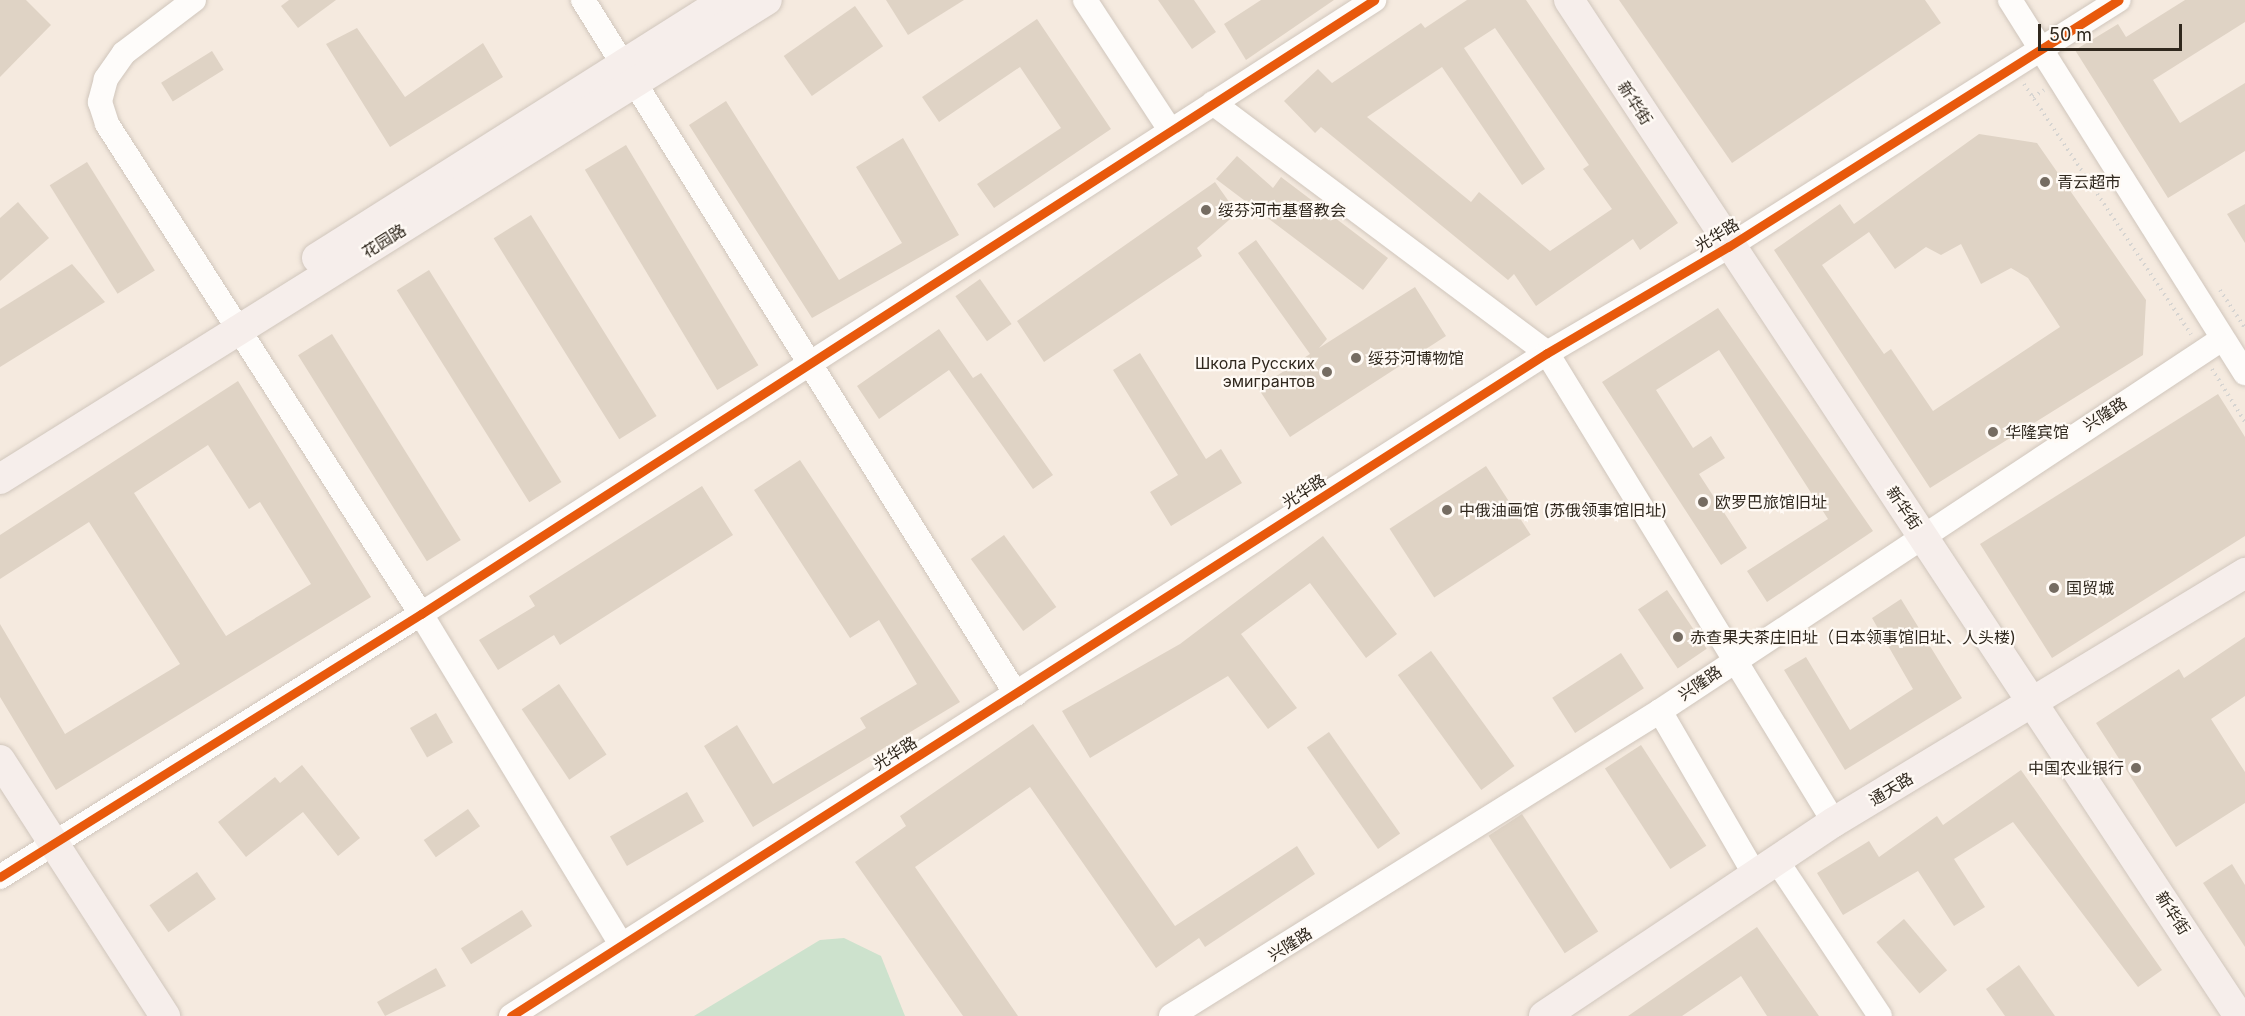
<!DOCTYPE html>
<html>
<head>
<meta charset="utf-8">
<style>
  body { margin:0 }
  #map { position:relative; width:2245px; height:1016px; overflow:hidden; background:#f5eadf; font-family:Inter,"Noto Sans SC",sans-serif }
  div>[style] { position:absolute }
  .green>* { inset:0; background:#cde2cd }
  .building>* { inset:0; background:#dfd3c5; transform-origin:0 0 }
  .path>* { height:4px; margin-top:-2px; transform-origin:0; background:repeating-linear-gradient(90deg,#d6d4d1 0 1.5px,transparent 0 6px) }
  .roads { filter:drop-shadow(0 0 2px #d0c6bc) drop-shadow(0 0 2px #d0c6bc) }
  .minor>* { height:24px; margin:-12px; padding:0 12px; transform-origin:12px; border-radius:12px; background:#fefcfa }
  .major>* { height:30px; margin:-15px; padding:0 15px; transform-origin:15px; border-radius:15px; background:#f6eeeb }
  .cycleway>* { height:9px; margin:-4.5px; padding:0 4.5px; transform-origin:4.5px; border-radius:4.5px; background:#e8590c }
  .dots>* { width:16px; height:16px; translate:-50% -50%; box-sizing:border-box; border:3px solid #fffaf5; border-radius:50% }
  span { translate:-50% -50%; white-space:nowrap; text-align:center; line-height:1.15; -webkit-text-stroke:4.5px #fffaf5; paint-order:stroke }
  .street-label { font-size:16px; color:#30281e }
  .poi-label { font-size:16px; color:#30281e }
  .left { translate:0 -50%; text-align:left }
  .right { translate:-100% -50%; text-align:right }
  .scale { position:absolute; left:2038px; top:24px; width:144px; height:27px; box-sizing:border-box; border:3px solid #30281e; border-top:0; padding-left:8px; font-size:18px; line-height:21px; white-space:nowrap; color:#30281e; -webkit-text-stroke:4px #fffaf5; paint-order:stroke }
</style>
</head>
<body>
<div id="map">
  <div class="green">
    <div style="clip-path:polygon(844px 938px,881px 956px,905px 1016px,694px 1016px,820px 940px)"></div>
  </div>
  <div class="building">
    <div style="clip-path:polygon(0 0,26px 0,51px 25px,0 77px)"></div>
    <div style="clip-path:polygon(289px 0,336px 0,298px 28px,281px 6px)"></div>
    <div style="clip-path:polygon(886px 0,964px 0,908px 35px)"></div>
    <div style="clip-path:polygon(1158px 0,1194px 0,1216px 32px,1192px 49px)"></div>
    <div style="clip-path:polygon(1261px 0,1334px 0,1246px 60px,1224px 24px)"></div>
    <div style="clip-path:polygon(evenodd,1467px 0,1526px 0,1678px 223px,1640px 250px,1633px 239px,1536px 306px,1514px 274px,1508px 280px,1321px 127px,1315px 133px,1284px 101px,1318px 69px,1332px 83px,1421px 23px,1425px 28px,1467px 0,1495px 28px,1589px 165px,1583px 169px,1612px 209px,1550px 251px,1479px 192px,1471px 202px,1367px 117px,1442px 67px,1522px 185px,1545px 169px,1464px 48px,1495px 28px)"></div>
    <div style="clip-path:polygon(1619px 0,1925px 0,1941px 23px,1732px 163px)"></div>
    <div style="clip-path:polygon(2185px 0,2245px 0,2245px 22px,2153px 80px,2180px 123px,2245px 83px,2245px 151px,2168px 198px,2075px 50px,2118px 24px,2126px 37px)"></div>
    <div style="left:855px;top:6px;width:49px;height:87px;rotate:55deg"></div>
    <div style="clip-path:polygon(1037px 19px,1111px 129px,994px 208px,977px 184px,1061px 128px,1020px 67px,939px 122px,922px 97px)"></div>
    <div style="clip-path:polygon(357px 28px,405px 97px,483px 43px,503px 77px,390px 147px,326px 44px)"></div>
    <div style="left:212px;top:51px;width:22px;height:60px;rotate:58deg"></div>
    <div style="clip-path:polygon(726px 101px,839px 280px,902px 243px,856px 167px,903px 138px,959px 235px,812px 318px,689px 125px)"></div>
    <div style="clip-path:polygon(evenodd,1979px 134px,2037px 143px,2146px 300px,2143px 355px,1930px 488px,1774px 250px,1840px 204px,1854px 224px,1979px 134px,1869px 232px,1895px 269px,1926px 247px,1941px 255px,1961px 244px,1981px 284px,2011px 268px,2028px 278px,2060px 327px,1933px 411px,1891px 349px,1884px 354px,1822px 265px,1869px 232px)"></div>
    <div style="left:626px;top:145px;width:257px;height:48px;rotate:59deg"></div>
    <div style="clip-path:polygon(1237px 156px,1273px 188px,1281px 177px,1388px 258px,1363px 290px,1216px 179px)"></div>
    <div style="left:87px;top:162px;width:128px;height:44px;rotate:58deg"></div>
    <div style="clip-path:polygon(1215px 182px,1237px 213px,1197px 248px,1202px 256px,1044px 362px,1017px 321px)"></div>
    <div style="clip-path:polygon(18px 202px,49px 238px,0 281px,0 218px)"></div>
    <div style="clip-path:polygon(2245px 204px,2245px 243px,2227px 214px)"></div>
    <div style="left:531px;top:215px;width:237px;height:44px;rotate:58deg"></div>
    <div style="clip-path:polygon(1256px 240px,1327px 339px,1319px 348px,1415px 287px,1446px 336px,1290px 437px,1258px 388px,1310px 354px,1238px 253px)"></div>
    <div style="clip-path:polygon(72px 264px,105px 302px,0 367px,0 309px)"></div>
    <div style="left:429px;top:270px;width:250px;height:38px;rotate:58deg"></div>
    <div style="left:980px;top:279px;width:55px;height:30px;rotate:55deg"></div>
    <div style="clip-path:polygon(1718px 308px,1873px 531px,1767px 602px,1747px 571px,1828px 519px,1719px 350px,1656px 390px,1693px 448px,1711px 436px,1725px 458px,1699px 474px,1747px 548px,1721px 565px,1602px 382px)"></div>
    <div style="clip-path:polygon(939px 329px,973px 378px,981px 373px,1053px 475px,1033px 489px,949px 370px,879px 419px,857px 386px)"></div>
    <div style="left:332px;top:334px;width:243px;height:40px;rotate:58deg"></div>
    <div style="clip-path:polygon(1140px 353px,1206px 459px,1221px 449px,1242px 483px,1171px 526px,1150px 492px,1178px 475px,1113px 370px)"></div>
    <div style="clip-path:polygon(evenodd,238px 381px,371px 597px,56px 790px,0 697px,0 624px,65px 734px,180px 664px,89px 522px,0 579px,0 535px,238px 381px,208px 445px,249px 509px,260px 502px,311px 584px,226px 636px,134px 493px,208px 445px)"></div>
    <div style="clip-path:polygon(2218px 394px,2245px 437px,2245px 536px,2052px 658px,1980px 544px)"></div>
    <div style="clip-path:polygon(800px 460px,960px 702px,753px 827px,704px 746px,737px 725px,773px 784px,866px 728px,860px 718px,917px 684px,879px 620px,850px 638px,754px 490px)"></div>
    <div style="left:1486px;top:466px;width:82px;height:115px;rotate:57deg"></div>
    <div style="clip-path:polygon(702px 486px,733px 535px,560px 645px,554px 635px,498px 670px,479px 640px,535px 606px,529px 596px)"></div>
    <div style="left:1004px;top:535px;width:89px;height:41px;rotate:54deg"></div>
    <div style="clip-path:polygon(1323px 536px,1397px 634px,1366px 658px,1310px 583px,1241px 634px,1297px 708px,1268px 729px,1228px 676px,1090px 758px,1062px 711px,1180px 644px)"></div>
    <div style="left:1667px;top:590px;width:71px;height:35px;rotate:56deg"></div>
    <div style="clip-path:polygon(1901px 599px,1962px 698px,1845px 770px,1784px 670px,1806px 657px,1850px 730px,1913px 689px,1872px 618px)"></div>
    <div style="clip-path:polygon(2245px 637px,2245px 696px,2211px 719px,2245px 772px,2245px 803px,2176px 847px,2096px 723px,2179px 669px,2184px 678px)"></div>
    <div style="left:1431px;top:651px;width:142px;height:41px;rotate:54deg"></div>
    <div style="left:1621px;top:653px;width:42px;height:82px;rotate:57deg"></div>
    <div style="left:559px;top:684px;width:85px;height:45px;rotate:56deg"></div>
    <div style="left:436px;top:713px;width:34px;height:30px;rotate:60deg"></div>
    <div style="clip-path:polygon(1033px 724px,1175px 926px,1297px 846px,1315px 874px,1205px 947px,1199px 938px,1156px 968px,1030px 787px,915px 867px,1018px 1016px,963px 1016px,855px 862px,906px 826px,900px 816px)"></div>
    <div style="left:1329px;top:732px;width:124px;height:27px;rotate:55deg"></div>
    <div style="left:1641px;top:745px;width:120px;height:43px;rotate:57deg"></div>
    <div style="clip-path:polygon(302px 765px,360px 838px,338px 856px,303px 812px,246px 857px,218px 822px,275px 777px,280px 783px)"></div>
    <div style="clip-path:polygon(2021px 770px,2162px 970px,2138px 987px,2013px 822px,1954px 859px,1985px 907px,1954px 926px,1918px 871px,1843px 915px,1817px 873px,1869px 841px,1879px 857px,1937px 816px,1943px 825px)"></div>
    <div style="left:687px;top:792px;width:34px;height:89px;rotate:60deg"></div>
    <div style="left:468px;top:809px;width:21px;height:54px;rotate:55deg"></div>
    <div style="left:1522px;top:814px;width:140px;height:40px;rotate:57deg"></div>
    <div style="clip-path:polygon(2232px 864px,2245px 885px,2245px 947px,2203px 883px)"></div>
    <div style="left:197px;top:872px;width:33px;height:58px;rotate:55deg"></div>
    <div style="left:522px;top:910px;width:19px;height:72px;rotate:58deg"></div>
    <div style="left:1904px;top:919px;width:67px;height:36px;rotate:50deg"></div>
    <div style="clip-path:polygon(1757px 927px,1819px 1016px,1767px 1016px,1741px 976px,1682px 1016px,1628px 1016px)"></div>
    <div style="clip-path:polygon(2019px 965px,2055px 1016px,2005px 1016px,1986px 989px)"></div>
    <div style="clip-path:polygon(436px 968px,446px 986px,385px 1016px,377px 1002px)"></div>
  </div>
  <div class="path">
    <div style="left:2024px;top:84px;width:301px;rotate:56.3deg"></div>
    <div style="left:2033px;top:97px;width:13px;rotate:-32deg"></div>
    <div style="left:2220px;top:290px;width:45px;rotate:56.7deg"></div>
    <div style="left:2212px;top:369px;width:62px;rotate:58.1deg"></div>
  </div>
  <div class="roads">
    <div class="minor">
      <div style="left:194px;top:0;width:88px;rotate:142.9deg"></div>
      <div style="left:124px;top:53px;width:32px;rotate:125deg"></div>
      <div style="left:106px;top:79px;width:24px;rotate:105deg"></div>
      <div style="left:100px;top:102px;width:23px;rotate:72deg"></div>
      <div style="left:107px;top:124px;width:582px;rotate:57.35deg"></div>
      <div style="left:421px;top:614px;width:386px;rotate:58.8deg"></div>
      <div style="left:583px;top:0;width:818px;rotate:58.04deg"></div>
      <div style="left:1085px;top:0;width:155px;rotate:56.8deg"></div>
      <div style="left:2010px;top:0;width:441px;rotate:57.8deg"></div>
      <div style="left:1213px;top:103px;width:417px;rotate:36.8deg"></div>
      <div style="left:1547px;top:353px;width:550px;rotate:58.54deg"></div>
      <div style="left:1660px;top:711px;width:190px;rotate:59.9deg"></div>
      <div style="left:1777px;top:861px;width:186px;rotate:56.4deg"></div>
      <div style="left:0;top:877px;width:496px;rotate:-32deg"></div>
      <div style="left:421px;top:614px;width:1134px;rotate:-32.79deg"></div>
      <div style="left:511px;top:1016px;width:1230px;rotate:-32.62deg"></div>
      <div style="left:1547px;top:353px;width:210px;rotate:-30.4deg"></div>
      <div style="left:1728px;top:247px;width:462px;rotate:-32.3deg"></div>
      <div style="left:1171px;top:1016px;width:576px;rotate:-31.95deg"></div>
      <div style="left:1660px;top:711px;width:674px;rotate:-33.5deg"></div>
    </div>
    <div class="major">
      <div style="left:1569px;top:0;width:1217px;rotate:56.6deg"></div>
      <div style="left:317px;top:258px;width:483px;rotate:-32.3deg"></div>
      <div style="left:0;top:479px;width:904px;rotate:-31.99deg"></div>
      <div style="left:0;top:760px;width:305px;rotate:57.2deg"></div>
      <div style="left:1544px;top:1016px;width:349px;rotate:-33.8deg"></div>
      <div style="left:1834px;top:822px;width:481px;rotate:-31.2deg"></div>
    </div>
  </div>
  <div class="cycleway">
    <div style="left:0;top:877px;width:496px;rotate:-32deg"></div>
    <div style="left:421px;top:614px;width:1134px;rotate:-32.79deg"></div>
    <div style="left:511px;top:1016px;width:1230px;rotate:-32.62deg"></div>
    <div style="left:1547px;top:353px;width:210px;rotate:-30.4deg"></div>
    <div style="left:1728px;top:247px;width:462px;rotate:-32.3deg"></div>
  </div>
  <div class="dots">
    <div style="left:2045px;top:182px;background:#756c62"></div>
    <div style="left:1206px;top:210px;background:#756c62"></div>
    <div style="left:1356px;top:358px;background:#756c62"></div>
    <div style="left:1327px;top:372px;background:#756c62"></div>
    <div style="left:1993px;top:432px;background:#756c62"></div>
    <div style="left:1703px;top:502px;background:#756c62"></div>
    <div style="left:1447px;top:510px;background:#756c62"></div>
    <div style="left:2054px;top:588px;background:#756c62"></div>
    <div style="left:1678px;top:637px;background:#756c62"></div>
    <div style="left:2136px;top:768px;background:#756c62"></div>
  </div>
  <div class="street-label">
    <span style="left:1635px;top:103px;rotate:57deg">新华街</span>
    <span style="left:1717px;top:235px;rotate:-31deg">光华路</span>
    <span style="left:384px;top:241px;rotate:-32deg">花园路</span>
    <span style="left:2105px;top:414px;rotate:-33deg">兴隆路</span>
    <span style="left:1304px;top:491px;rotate:-33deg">光华路</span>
    <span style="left:1904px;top:508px;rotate:56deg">新华街</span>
    <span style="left:1700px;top:683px;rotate:-34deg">兴隆路</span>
    <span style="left:895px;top:753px;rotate:-32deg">光华路</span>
    <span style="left:1891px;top:789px;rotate:-31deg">通天路</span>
    <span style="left:2173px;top:913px;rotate:57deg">新华街</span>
    <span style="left:1290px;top:944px;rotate:-32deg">兴隆路</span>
  </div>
  <div class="poi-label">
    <span class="left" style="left:2057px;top:182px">青云超市</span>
    <span class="left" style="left:1218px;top:210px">绥芬河市基督教会</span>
    <span class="left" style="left:1368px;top:358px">绥芬河博物馆</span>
    <span class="right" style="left:1315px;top:372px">Школа Русских<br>эмигрантов</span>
    <span class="left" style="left:2005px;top:432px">华隆宾馆</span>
    <span class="left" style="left:1715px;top:502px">欧罗巴旅馆旧址</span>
    <span class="left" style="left:1459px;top:510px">中俄油画馆 (苏俄领事馆旧址)</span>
    <span class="left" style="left:2066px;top:588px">国贸城</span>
    <span class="left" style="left:1690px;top:637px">赤查果夫茶庄旧址（日本领事馆旧址、人头楼)</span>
    <span class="right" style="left:2124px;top:768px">中国农业银行</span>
  </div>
  <div class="scale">50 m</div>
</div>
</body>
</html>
